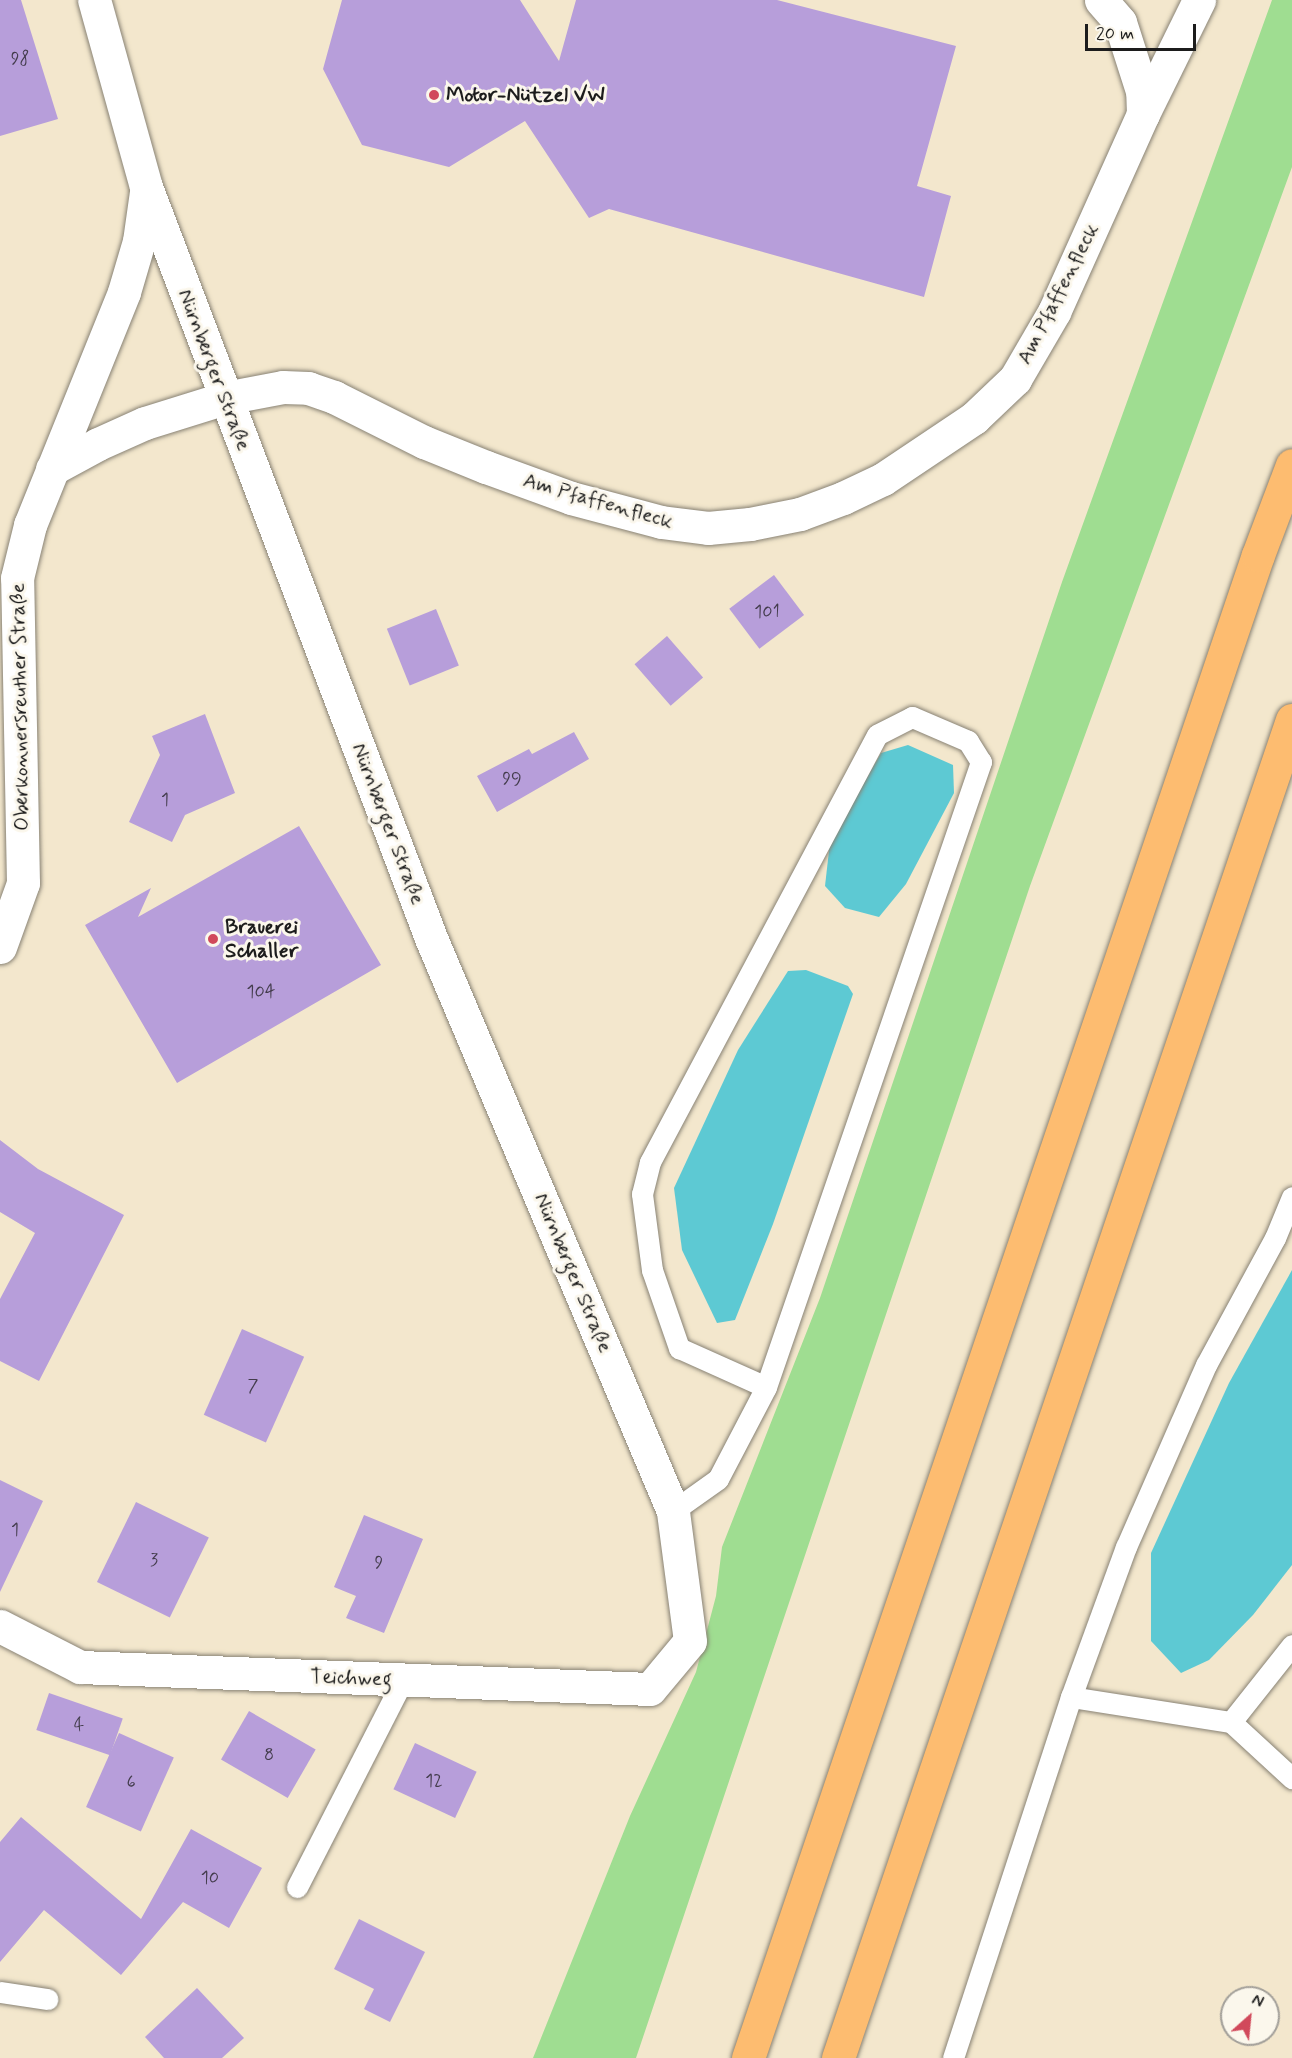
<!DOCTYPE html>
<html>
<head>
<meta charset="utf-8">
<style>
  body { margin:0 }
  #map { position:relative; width:1292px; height:2058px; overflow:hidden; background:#f3e7cd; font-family:Mynerve,sans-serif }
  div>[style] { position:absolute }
  .green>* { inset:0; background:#9fdd91 }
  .water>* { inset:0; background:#5dc9d3 }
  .building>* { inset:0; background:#b79eda; transform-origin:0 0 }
  .roads { filter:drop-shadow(0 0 2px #888274) drop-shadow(0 0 2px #888274) }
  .lane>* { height:21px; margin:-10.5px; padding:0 10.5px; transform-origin:10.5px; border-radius:10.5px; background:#fff }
  .street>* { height:33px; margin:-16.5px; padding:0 16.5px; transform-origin:16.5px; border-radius:16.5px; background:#fff }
  .highway>* { height:33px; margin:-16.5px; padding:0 16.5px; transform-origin:16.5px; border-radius:16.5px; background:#fdbc70 }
  .dots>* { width:16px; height:16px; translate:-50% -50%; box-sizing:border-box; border:3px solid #fbf7ec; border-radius:50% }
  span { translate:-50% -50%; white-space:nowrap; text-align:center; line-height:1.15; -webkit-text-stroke:6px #fbf7ec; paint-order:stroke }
  .number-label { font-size:18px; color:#433c4c }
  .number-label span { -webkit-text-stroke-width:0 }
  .poi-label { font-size:21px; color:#1c1c1c; font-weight:700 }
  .left { translate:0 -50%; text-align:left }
  .street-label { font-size:21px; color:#1c1c1c }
  .north { position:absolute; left:1220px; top:1986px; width:60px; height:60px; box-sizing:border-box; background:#fbf7ec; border:2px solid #a29f99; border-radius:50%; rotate:27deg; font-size:16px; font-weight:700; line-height:24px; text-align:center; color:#1c1c1c }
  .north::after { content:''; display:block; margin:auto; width:21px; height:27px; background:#d1495b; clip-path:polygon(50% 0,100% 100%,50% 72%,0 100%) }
  .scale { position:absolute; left:1085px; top:24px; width:111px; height:27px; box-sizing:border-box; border:3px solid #1c1c1c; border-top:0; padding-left:8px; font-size:18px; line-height:21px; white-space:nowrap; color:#1c1c1c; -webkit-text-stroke:4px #fbf7ec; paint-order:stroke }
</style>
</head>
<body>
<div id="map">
  <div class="green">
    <div style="clip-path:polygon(1272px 0,1292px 0,1292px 167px,1030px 886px,636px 2058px,533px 2058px,630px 1816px,696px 1672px,716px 1596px,722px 1547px,820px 1298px,1062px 582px)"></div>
  </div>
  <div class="water">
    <div style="clip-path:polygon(908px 745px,953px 765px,954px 793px,906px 884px,879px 917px,845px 908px,825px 886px,830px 842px,881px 753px)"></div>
    <div style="clip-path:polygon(806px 970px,848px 986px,853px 994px,773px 1224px,735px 1320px,717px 1323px,682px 1250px,674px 1188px,738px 1050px,788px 971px)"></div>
    <div style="clip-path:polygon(1292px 1270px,1292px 1565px,1253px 1615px,1209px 1660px,1181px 1673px,1151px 1641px,1151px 1553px,1229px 1383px)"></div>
  </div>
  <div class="building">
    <div style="clip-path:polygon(0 0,21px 0,58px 119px,0 136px)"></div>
    <div style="clip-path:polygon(342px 0,520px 0,559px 61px,576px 0,777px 0,956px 46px,917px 186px,951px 196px,924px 297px,609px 209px,589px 218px,525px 121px,449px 167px,362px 145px,323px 69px)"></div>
    <div style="left:774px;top:575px;width:50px;height:56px;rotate:53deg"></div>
    <div style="left:436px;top:609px;width:61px;height:53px;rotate:68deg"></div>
    <div style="left:667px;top:636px;width:55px;height:43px;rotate:49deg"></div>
    <div style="clip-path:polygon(205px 714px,235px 793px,185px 815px,172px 842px,129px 822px,160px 755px,152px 736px)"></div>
    <div style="clip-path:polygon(574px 732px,589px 759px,497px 812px,477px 776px,529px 749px,532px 754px)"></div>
    <div style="clip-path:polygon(299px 826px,381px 965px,177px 1083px,85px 925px,151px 888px,138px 917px)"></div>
    <div style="clip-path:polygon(0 1140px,38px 1169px,124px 1215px,39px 1381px,0 1361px,0 1299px,35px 1233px,0 1212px)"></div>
    <div style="left:242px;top:1329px;width:68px;height:94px;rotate:24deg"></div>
    <div style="clip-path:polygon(0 1480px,43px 1501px,0 1592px)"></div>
    <div style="left:136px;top:1502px;width:81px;height:89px;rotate:26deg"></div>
    <div style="clip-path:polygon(364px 1515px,423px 1539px,384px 1633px,346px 1618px,356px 1596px,334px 1587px)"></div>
    <div style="left:49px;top:1693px;width:78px;height:39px;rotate:19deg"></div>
    <div style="left:249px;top:1711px;width:77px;height:56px;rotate:30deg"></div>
    <div style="left:119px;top:1733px;width:60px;height:81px;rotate:24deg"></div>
    <div style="left:415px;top:1743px;width:68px;height:51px;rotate:25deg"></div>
    <div style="clip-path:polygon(21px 1817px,141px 1919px,191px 1829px,262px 1868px,229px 1928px,183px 1902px,121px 1975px,44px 1910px,0 1962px,0 1842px)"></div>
    <div style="clip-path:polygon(359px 1919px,425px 1952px,390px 2022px,364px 2009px,374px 1989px,334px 1969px)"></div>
    <div style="clip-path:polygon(197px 1988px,244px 2038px,222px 2058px,164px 2058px,145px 2037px)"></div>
  </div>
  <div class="roads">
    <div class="lane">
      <div style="left:673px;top:1511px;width:55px;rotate:-35.4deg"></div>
      <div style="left:718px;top:1479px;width:104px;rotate:-62.4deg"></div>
      <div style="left:766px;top:1387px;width:661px;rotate:-71.02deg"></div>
      <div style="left:981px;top:762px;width:25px;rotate:-122deg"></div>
      <div style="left:968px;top:741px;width:61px;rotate:-156.8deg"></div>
      <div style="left:912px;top:717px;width:39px;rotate:153deg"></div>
      <div style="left:877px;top:735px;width:484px;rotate:118deg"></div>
      <div style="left:650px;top:1162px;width:33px;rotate:104deg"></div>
      <div style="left:642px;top:1194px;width:77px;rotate:82.5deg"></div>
      <div style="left:652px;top:1270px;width:83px;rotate:70.9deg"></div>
      <div style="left:679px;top:1348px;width:95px;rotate:24.1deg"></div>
      <div style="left:1071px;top:1697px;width:162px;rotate:8.9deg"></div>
      <div style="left:1231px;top:1722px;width:83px;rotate:42.6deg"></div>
      <div style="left:1231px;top:1722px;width:98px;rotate:-51.6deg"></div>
      <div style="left:297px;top:1887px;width:233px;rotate:-62.9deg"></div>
      <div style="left:0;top:1992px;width:48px;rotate:8.5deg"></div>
      <div style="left:953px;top:2058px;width:380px;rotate:-71.9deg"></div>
      <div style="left:1071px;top:1697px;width:160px;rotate:-69.9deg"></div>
      <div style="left:1126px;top:1547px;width:199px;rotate:-66.3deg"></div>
      <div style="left:1206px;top:1365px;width:145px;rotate:-61.5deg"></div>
      <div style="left:1275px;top:1238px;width:44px;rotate:-67.5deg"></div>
    </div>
    <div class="street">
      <div style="left:1143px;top:114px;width:127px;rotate:-63.8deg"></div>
      <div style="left:52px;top:469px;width:52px;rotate:-28.5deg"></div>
      <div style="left:98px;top:444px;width:51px;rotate:-24.1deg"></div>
      <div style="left:145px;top:423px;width:84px;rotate:-17.4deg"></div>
      <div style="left:225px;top:398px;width:59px;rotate:-10.7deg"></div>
      <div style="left:283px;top:387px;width:25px;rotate:2deg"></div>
      <div style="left:308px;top:388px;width:28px;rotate:19deg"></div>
      <div style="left:334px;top:397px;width:101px;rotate:26.6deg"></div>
      <div style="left:424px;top:442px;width:67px;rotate:22deg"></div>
      <div style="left:486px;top:467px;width:90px;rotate:20deg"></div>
      <div style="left:571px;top:498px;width:93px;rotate:14.9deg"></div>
      <div style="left:661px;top:522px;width:47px;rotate:7.3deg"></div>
      <div style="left:708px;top:528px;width:42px;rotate:-5.4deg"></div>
      <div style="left:750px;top:524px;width:51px;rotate:-11.3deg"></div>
      <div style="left:800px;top:514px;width:46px;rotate:-20.4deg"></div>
      <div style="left:843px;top:498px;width:44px;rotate:-25.4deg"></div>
      <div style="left:883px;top:479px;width:110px;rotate:-33.8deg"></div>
      <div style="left:974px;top:418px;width:57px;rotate:-43.6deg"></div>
      <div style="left:1015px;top:379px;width:78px;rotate:-59.8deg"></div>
      <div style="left:1054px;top:312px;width:217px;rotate:-65.8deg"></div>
      <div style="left:1143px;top:114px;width:23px;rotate:-92deg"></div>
      <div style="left:1142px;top:91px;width:72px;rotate:-107.7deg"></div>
      <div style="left:1120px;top:22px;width:29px;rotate:-131deg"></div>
      <div style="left:0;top:947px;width:68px;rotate:-70.2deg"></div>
      <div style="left:23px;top:883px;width:305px;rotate:-91.1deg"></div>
      <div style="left:17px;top:578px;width:55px;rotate:-76.2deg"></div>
      <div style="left:30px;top:525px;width:251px;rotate:-68deg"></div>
      <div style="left:124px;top:292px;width:53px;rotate:-73.6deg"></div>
      <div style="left:139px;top:241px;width:49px;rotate:-81.9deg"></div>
      <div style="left:0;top:1626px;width:90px;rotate:27.1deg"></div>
      <div style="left:80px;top:1667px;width:570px;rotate:2.21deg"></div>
      <div style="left:650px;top:1689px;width:62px;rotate:-50.2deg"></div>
      <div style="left:690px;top:1641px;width:131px;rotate:-97.5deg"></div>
      <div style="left:673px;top:1511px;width:622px;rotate:-112.9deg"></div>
      <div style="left:431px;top:938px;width:803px;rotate:-110.78deg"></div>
      <div style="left:146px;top:187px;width:194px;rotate:-105.5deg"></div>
    </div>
    <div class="highway">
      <div style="left:748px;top:2058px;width:1587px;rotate:-71.26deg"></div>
      <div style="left:1258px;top:555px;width:96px;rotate:-69.3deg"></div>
      <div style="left:838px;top:2058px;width:1413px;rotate:-71.26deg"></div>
    </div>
  </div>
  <div class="dots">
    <div style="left:434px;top:95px;background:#d1495b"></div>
    <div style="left:213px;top:939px;background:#d1495b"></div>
  </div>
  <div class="number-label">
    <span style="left:20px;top:59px">98</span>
    <span style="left:767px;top:612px">101</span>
    <span style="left:512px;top:779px">99</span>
    <span style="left:165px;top:800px">1</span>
    <span style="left:261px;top:992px">104</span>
    <span style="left:253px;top:1386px">7</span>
    <span style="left:15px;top:1530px">1</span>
    <span style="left:154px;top:1560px">3</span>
    <span style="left:379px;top:1563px">9</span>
    <span style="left:79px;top:1725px">4</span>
    <span style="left:269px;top:1755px">8</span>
    <span style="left:434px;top:1781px">12</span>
    <span style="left:131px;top:1782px">6</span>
    <span style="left:210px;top:1878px">10</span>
  </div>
  <div class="poi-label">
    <span class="left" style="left:446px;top:95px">Motor-Nützel VW</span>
    <span class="left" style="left:225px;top:939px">Brauerei<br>Schaller</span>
  </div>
  <div class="street-label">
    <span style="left:1058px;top:294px;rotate:-63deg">Am Pfaffenfleck</span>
    <span style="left:214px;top:370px;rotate:69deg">Nürnberger Straße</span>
    <span style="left:598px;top:501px;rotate:16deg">Am Pfaffenfleck</span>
    <span style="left:20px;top:707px;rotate:-91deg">Oberkonnersreuther Straße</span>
    <span style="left:388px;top:824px;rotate:69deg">Nürnberger Straße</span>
    <span style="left:573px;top:1273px;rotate:67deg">Nürnberger Straße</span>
    <span style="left:351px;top:1678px;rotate:2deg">Teichweg</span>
  </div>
  <div class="north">N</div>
  <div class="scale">20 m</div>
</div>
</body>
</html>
